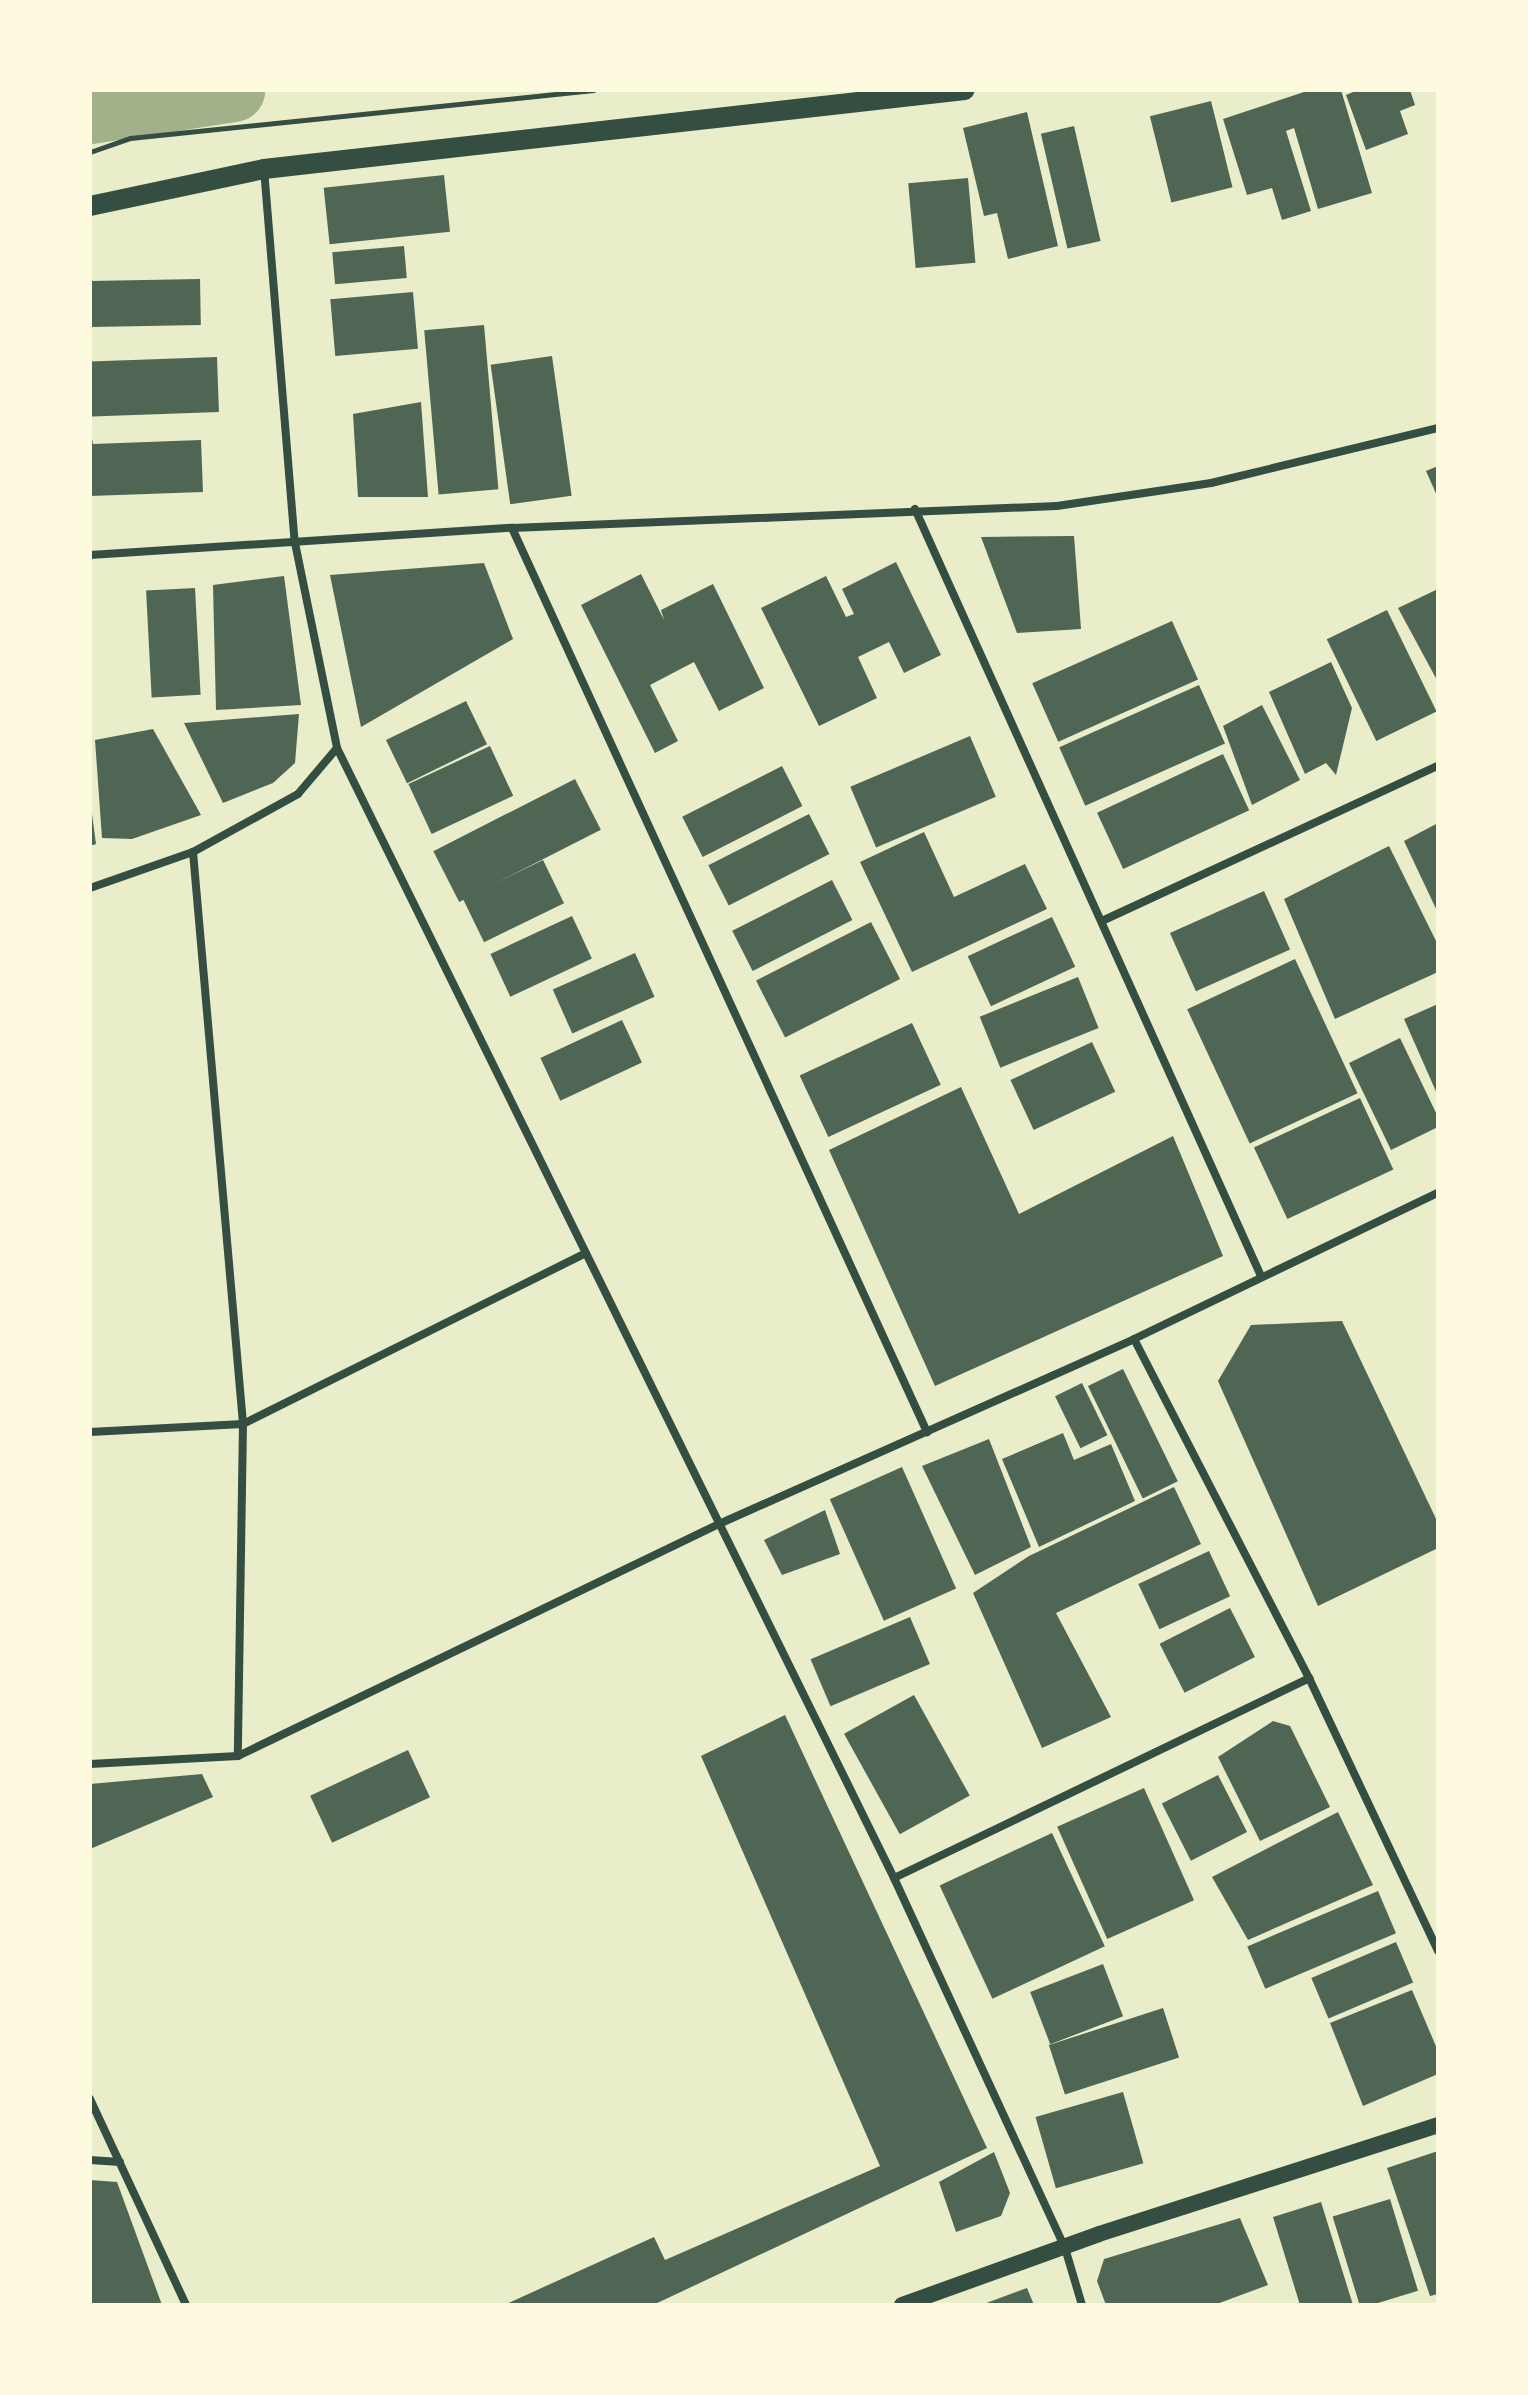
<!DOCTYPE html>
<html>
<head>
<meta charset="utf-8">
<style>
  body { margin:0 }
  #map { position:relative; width:1528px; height:2395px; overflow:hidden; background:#e9edc9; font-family:Signika,sans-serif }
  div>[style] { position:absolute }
  .river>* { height:64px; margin:-32px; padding:0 32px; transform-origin:32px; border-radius:32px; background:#a3b18a }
  .building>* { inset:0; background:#4f6655; transform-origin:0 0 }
  .path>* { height:5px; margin:-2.5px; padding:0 2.5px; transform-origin:2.5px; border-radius:2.5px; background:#344e41 }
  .minor>* { height:8px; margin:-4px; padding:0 4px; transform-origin:4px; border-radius:4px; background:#344e41 }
  .secondary>* { height:16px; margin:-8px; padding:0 8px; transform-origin:8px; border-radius:8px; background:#344e41 }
  .primary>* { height:20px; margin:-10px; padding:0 10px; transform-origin:10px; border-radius:10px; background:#344e41 }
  span { translate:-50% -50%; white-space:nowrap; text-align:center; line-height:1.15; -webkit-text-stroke:6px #fefae0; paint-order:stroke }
  .frame { position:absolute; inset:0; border:92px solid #fefae0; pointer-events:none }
</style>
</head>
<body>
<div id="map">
  <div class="river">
    <div style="left:90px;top:112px;width:145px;rotate:-8.7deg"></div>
  </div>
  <div class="building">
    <div style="clip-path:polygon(1310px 90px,1341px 90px,1372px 193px,1318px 209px,1294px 128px,1286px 131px,1311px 211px,1282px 220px,1272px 188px,1247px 195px,1223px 119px)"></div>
    <div style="clip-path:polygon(1358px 90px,1410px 90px,1415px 105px,1400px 111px,1408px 134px,1366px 150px,1346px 95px)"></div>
    <div style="left:1211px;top:101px;width:89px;height:63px;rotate:76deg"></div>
    <div style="clip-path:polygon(1027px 112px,1058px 246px,1008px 259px,997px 213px,984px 216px,963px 128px)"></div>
    <div style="left:1074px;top:126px;width:118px;height:34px;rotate:77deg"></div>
    <div style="left:444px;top:175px;width:57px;height:121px;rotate:84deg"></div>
    <div style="left:968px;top:178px;width:85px;height:60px;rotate:85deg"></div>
    <div style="left:404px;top:246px;width:32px;height:72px;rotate:85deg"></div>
    <div style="left:200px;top:279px;width:46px;height:110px;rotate:89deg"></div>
    <div style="left:413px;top:292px;width:57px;height:83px;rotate:85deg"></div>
    <div style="left:484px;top:325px;width:165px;height:60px;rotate:85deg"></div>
    <div style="left:552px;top:356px;width:141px;height:62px;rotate:82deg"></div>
    <div style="left:217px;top:357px;width:55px;height:127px;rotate:88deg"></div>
    <div style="clip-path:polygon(421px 402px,428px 497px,358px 497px,353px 414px)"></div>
    <div style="clip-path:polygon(90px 427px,93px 444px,201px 440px,203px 492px,90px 496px)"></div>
    <div style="clip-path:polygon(1438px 466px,1438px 498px,1426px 471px)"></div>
    <div style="clip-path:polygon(1074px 536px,1081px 629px,1017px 633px,981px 537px)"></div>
    <div style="clip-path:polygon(896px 562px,941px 655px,904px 673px,889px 642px,858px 657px,877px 698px,819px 726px,761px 608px,826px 576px,846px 617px,854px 614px,842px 589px)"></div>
    <div style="clip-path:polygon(484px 563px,513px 639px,361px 727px,330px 575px)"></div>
    <div style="clip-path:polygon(641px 574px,664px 620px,661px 610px,713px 584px,764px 688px,719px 711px,694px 662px,650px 685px,678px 741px,655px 753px,581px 605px)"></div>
    <div style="clip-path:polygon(284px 576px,301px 705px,216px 710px,213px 585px)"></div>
    <div style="left:195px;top:588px;width:107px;height:49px;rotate:87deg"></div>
    <div style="clip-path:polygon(1438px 589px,1438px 682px,1398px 608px)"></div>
    <div style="left:1387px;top:610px;width:113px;height:67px;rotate:64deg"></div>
    <div style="left:1172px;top:621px;width:64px;height:153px;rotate:66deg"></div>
    <div style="clip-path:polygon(1331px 662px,1352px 708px,1336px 775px,1326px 763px,1305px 774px,1269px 692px)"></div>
    <div style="left:1199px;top:685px;width:64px;height:153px;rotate:66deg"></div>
    <div style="left:466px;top:701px;width:48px;height:89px;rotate:64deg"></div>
    <div style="clip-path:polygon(1262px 705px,1300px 780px,1252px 805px,1223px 726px)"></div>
    <div style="clip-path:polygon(299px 714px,295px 763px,273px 783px,223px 803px,184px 723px)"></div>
    <div style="clip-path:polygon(153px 729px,201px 815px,132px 839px,102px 838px,95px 740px)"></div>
    <div style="left:970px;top:736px;width:66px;height:130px;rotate:67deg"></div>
    <div style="left:490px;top:746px;width:55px;height:90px;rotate:65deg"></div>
    <div style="left:1223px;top:754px;width:62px;height:139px;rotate:65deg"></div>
    <div style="left:782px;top:766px;width:45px;height:112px;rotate:63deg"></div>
    <div style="left:575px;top:779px;width:57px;height:159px;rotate:63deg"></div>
    <div style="clip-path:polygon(90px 799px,96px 844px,90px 846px)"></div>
    <div style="left:809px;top:814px;width:45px;height:113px;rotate:63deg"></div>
    <div style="clip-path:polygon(1438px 823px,1438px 913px,1404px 841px)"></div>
    <div style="clip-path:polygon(924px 832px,954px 897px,1025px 864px,1047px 909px,912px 972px,860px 862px)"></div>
    <div style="clip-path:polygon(1389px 846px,1438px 945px,1438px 972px,1335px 1019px,1284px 899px)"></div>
    <div style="left:543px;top:860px;width:48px;height:89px;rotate:64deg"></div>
    <div style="left:832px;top:880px;width:45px;height:112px;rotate:63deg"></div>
    <div style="left:1264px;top:891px;width:64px;height:103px;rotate:66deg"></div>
    <div style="left:572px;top:916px;width:47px;height:90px;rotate:65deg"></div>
    <div style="left:1052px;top:917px;width:55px;height:93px;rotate:65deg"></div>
    <div style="left:871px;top:922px;width:64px;height:129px;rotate:63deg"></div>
    <div style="left:635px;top:953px;width:48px;height:90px;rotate:66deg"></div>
    <div style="left:1295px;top:959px;width:148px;height:119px;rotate:65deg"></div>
    <div style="left:1078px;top:977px;width:55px;height:106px;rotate:68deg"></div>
    <div style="clip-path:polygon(1438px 1004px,1438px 1096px,1404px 1019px)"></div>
    <div style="left:622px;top:1020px;width:47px;height:90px;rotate:65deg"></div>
    <div style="left:912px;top:1023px;width:68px;height:124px;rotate:65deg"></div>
    <div style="clip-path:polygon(1400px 1038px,1438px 1117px,1438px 1127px,1391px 1150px,1349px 1063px)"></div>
    <div style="left:1092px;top:1042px;width:55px;height:90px;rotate:65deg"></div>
    <div style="clip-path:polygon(961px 1087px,1019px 1214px,1173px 1136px,1223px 1256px,935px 1386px,829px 1150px)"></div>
    <div style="left:1360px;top:1098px;width:79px;height:117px;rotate:65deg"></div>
    <div style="clip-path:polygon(1342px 1321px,1438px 1523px,1438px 1548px,1318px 1606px,1218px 1381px,1251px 1325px)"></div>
    <div style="left:1123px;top:1369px;width:125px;height:39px;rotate:64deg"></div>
    <div style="left:1082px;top:1383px;width:58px;height:30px;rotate:64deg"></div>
    <div style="clip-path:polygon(1063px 1433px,1074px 1460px,1111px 1444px,1135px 1501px,1039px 1547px,1002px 1459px)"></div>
    <div style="clip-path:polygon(989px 1439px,1031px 1547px,975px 1575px,922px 1466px)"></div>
    <div style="left:902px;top:1467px;width:133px;height:79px;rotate:66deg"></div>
    <div style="clip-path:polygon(1174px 1487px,1201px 1544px,1056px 1613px,1111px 1717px,1042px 1748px,973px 1593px,1029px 1556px)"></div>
    <div style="clip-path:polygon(825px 1510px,840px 1554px,782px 1575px,764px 1540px)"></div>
    <div style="left:1209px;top:1551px;width:50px;height:78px;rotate:65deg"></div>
    <div style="left:1230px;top:1608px;width:55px;height:79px;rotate:63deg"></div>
    <div style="left:910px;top:1617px;width:51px;height:108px;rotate:67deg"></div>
    <div style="left:914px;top:1695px;width:115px;height:80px;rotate:61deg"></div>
    <div style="clip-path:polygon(785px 1715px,987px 2148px,653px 2305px,504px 2305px,654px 2237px,665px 2260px,880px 2166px,701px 1756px)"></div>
    <div style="clip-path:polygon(1273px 1721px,1290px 1726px,1330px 1807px,1260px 1841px,1218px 1757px)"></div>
    <div style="left:408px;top:1750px;width:52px;height:108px;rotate:65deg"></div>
    <div style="clip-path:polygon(202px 1774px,213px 1797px,90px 1849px,90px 1784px)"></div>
    <div style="left:1218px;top:1775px;width:64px;height:63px;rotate:63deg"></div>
    <div style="left:1144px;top:1788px;width:123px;height:95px;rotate:66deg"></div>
    <div style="clip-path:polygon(1338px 1812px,1373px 1885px,1248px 1940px,1212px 1877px)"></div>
    <div style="left:1052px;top:1833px;width:125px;height:124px;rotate:65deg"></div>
    <div style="left:1378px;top:1891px;width:46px;height:142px;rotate:67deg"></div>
    <div style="left:1396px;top:1942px;width:44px;height:92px;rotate:67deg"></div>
    <div style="left:1103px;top:1964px;width:56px;height:78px;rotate:69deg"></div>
    <div style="clip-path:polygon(1412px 1990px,1438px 2051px,1438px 2074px,1363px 2106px,1330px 2023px)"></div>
    <div style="left:1163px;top:2008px;width:52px;height:120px;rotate:72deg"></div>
    <div style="left:1123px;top:2092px;width:74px;height:91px;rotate:74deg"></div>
    <div style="clip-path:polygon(1438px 2151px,1438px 2294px,1430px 2296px,1387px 2168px)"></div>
    <div style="clip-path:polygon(994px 2152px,1010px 2193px,1001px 2216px,956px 2232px,939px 2182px)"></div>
    <div style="clip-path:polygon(90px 2180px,117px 2182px,162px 2305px,90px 2305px)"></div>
    <div style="left:1390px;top:2199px;width:96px;height:60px;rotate:73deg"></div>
    <div style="clip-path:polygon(1321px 2202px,1353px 2305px,1300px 2305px,1273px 2217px)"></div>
    <div style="clip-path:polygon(1240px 2218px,1268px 2285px,1214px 2305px,1106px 2305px,1097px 2281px,1104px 2259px)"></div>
    <div style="clip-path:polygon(1027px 2288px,1034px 2305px,981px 2305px)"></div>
  </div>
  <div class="path">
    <div style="left:90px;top:152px;width:42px;rotate:-19.3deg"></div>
    <div style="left:130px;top:138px;width:466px;rotate:-5.9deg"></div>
  </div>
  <div class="minor">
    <div style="left:264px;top:169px;width:375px;rotate:85.3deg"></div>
    <div style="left:295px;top:543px;width:209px;rotate:78.4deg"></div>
    <div style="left:337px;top:748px;width:1260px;rotate:63.76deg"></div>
    <div style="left:894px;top:1878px;width:408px;rotate:65.2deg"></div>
    <div style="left:1065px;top:2248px;width:59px;rotate:73.4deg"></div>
    <div style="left:915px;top:509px;width:841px;rotate:65.72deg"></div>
    <div style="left:512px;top:528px;width:995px;rotate:65.34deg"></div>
    <div style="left:90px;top:555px;width:423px;rotate:-3.7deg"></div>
    <div style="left:512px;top:528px;width:545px;rotate:-2.31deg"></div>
    <div style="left:1057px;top:506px;width:156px;rotate:-8.5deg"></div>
    <div style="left:1211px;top:483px;width:234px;rotate:-13.6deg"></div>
    <div style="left:193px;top:852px;width:574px;rotate:85deg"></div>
    <div style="left:243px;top:1424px;width:332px;rotate:90.9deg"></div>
    <div style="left:90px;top:888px;width:109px;rotate:-19.3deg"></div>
    <div style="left:193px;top:852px;width:120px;rotate:-28.9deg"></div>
    <div style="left:298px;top:794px;width:60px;rotate:-49.7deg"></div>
    <div style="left:1104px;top:920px;width:368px;rotate:-24.8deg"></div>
    <div style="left:1134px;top:1339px;width:382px;rotate:62.7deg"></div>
    <div style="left:1309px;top:1678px;width:302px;rotate:64.7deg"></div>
    <div style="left:90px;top:1432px;width:153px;rotate:-3deg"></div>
    <div style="left:243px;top:1424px;width:383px;rotate:-26.5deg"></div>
    <div style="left:90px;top:1764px;width:148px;rotate:-3.1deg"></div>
    <div style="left:238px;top:1756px;width:534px;rotate:-25.75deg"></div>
    <div style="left:719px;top:1524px;width:454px;rotate:-24deg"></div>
    <div style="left:1134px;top:1339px;width:337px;rotate:-25.7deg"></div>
    <div style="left:894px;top:1878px;width:461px;rotate:-25.7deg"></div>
    <div style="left:90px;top:2099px;width:227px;rotate:65deg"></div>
    <div style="left:90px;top:2160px;width:30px;rotate:4deg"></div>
  </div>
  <div class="secondary">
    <div style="left:902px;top:2305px;width:209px;rotate:-19.8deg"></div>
    <div style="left:1099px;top:2234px;width:356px;rotate:-17.8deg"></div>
  </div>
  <div class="primary">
    <div style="left:90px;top:206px;width:178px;rotate:-12deg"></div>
    <div style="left:264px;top:169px;width:705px;rotate:-6.43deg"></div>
  </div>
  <div class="frame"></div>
</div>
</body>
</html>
